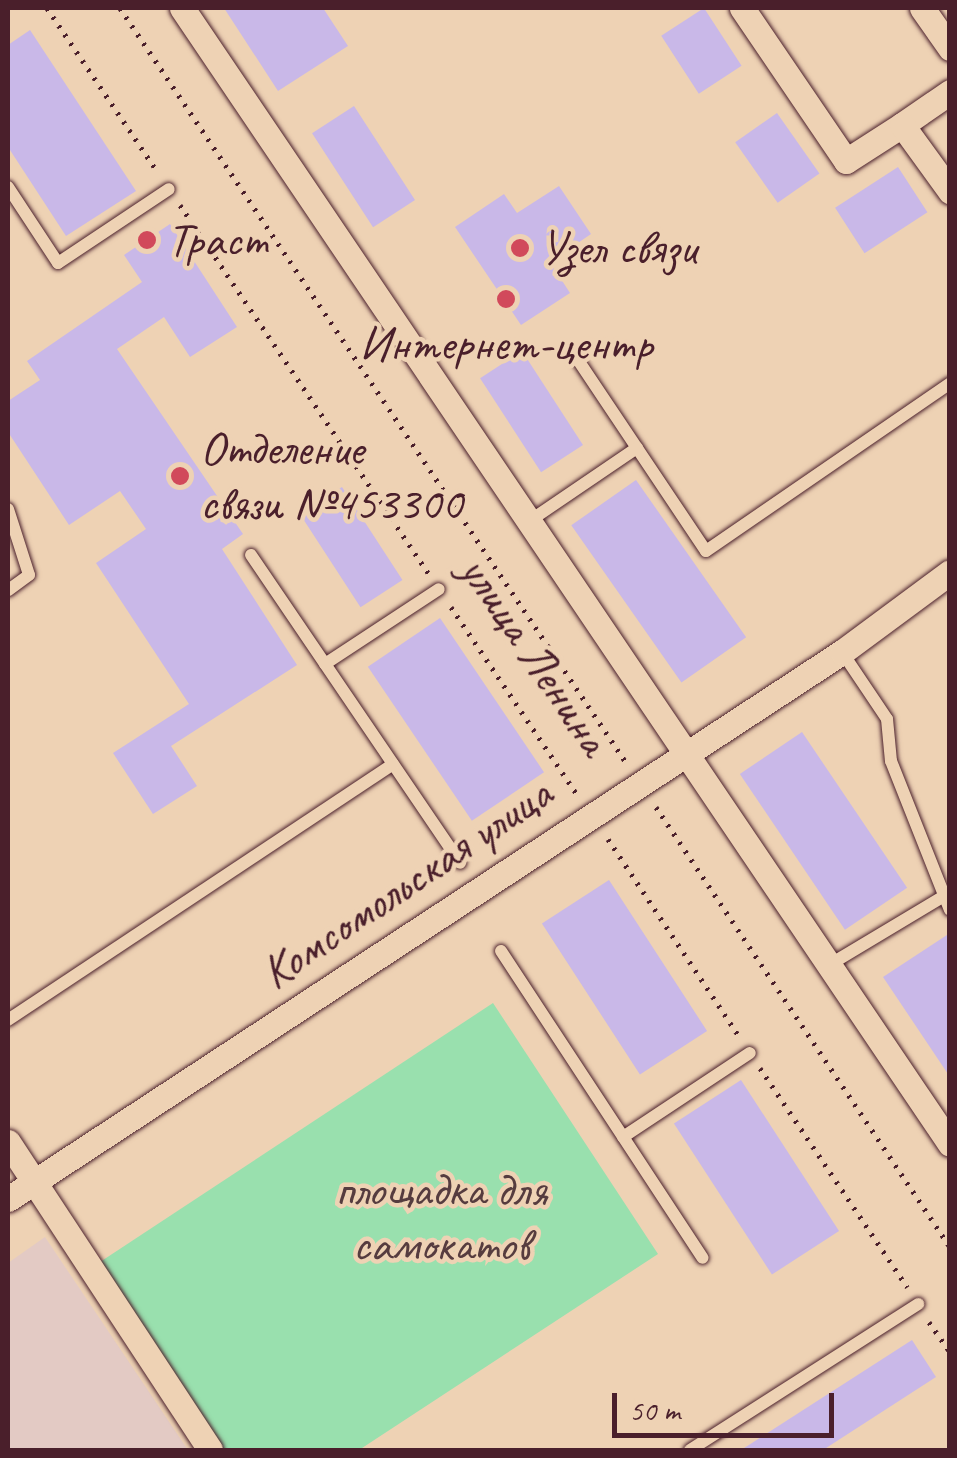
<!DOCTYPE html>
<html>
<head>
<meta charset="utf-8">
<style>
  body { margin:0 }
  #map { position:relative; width:957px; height:1458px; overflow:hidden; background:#eed2b4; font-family:Caveat,sans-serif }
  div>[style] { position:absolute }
  .built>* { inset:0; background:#e3cac4 }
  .green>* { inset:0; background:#99e0ae }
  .building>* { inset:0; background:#c9b8e8; transform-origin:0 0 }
  .path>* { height:5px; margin-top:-2.5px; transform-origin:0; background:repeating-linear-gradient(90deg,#4a1f2b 0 2.5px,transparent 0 10.5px) }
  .roads { filter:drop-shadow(0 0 2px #4a1f2b) drop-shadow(0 0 2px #4a1f2b) }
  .lane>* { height:12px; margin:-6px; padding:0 6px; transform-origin:6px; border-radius:6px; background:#eed2b4 }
  .street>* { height:25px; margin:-12.5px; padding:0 12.5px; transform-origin:12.5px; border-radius:12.5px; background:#eed2b4 }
  .dots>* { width:28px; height:28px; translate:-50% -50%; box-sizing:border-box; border:5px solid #eed2b4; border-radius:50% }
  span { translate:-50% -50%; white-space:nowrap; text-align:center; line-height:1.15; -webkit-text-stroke:9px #eed2b4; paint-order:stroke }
  .poi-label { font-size:48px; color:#4a1f2b }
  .left { translate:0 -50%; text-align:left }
  .street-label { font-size:48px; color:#4a1f2b }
  .park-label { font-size:48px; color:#563c3f }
  .frame { position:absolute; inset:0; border:10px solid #4a1f2b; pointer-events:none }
  .scale { position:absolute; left:612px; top:1393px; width:222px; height:45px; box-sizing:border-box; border:5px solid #4a1f2b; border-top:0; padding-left:12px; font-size:30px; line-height:35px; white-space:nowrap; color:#4a1f2b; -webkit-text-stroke:8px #eed2b4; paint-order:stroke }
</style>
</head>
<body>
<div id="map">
  <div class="built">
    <div style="clip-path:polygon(45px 1237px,188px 1450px,8px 1450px,8px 1263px)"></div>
  </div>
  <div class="green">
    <div style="clip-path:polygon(493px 1003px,658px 1254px,359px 1450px,223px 1450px,100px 1262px)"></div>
  </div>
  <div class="building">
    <div style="clip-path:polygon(224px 8px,323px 8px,348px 46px,278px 91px)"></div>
    <div style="left:704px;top:8px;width:69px;height:51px;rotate:57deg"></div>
    <div style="clip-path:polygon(30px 30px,136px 191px,66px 236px,8px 147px,8px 45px)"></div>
    <div style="left:354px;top:106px;width:112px;height:50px;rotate:57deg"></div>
    <div style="left:777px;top:113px;width:74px;height:51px;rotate:55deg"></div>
    <div style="left:898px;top:167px;width:54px;height:75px;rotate:57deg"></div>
    <div style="clip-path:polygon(559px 186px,591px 234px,550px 262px,570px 293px,521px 325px,455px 227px,504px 194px,517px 213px)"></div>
    <div style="clip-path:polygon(170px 224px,237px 327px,190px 357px,164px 317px,117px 349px,243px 534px,222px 549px,297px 665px,171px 746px,197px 786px,153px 814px,113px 753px,189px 704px,96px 563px,146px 529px,120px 491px,69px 525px,8px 432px,8px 401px,40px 380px,27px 361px,142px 282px,124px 255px)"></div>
    <div style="left:522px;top:351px;width:112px;height:50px;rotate:57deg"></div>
    <div style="left:636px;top:480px;width:192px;height:79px;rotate:55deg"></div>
    <div style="left:342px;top:487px;width:111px;height:50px;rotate:57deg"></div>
    <div style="left:440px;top:618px;width:186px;height:87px;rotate:56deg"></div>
    <div style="left:802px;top:732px;width:188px;height:75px;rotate:56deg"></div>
    <div style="left:609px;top:880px;width:180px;height:80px;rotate:57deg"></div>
    <div style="clip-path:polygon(950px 933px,950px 1077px,883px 977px)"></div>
    <div style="left:741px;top:1080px;width:180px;height:80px;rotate:57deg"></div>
    <div style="clip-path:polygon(912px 1340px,936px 1377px,823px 1450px,741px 1450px)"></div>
  </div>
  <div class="path">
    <div style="left:47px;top:8px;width:197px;rotate:56deg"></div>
    <div style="left:120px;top:8px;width:907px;rotate:56.15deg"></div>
    <div style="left:180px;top:205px;width:444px;rotate:56deg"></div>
    <div style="left:451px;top:607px;width:224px;rotate:56.1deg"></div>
    <div style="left:656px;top:807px;width:529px;rotate:56.25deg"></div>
    <div style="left:608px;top:839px;width:239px;rotate:56.4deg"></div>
    <div style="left:760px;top:1068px;width:264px;rotate:56.1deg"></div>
    <div style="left:929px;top:1322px;width:37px;rotate:55deg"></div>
  </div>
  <div class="roads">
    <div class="lane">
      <div style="left:8px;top:187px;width:91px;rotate:56.7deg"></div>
      <div style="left:58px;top:263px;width:133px;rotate:-33.7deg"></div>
      <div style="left:574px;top:354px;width:237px;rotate:56.2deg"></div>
      <div style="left:706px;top:551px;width:296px;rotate:-34.5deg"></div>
      <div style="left:8px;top:509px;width:69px;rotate:72.3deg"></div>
      <div style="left:29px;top:575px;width:26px;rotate:144deg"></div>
      <div style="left:528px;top:522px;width:132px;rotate:-34.2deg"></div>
      <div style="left:251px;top:555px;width:372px;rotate:55.8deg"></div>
      <div style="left:842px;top:652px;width:81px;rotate:56.1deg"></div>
      <div style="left:887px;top:719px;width:42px;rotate:84.6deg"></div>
      <div style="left:891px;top:761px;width:160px;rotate:68.4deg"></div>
      <div style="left:325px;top:664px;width:136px;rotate:-33.3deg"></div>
      <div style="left:501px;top:951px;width:367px;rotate:56.7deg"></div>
      <div style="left:829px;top:965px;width:131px;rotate:-30.9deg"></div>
      <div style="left:8px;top:1020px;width:462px;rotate:-33.6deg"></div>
      <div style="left:623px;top:1137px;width:152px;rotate:-33.5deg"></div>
      <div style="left:690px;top:1450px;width:271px;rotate:-32.6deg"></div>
    </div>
    <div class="street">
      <div style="left:182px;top:8px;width:1371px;rotate:55.94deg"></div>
      <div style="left:742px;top:8px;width:185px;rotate:55.8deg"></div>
      <div style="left:846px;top:161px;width:67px;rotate:-32.7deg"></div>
      <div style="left:922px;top:8px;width:49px;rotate:55deg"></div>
      <div style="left:950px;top:92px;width:58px;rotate:145.5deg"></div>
      <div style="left:902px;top:125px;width:82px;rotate:54deg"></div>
      <div style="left:8px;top:1142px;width:368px;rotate:56.7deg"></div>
      <div style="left:8px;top:1199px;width:997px;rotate:-33.26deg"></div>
      <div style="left:842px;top:652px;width:134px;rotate:-36.5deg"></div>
    </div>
  </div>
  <div class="dots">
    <div style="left:147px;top:240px;background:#d1495b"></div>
    <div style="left:520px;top:248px;background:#d1495b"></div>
    <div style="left:506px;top:299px;background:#d1495b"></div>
    <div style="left:180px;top:476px;background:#d1495b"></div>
  </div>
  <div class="poi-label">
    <span class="left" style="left:167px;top:240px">Траст</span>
    <span class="left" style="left:540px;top:248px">Узел связи</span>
    <span style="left:506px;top:344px">Интернет-центр</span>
    <span class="left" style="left:200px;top:476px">Отделение<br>связи №453300</span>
  </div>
  <div class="street-label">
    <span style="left:535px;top:655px;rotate:56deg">улица Ленина</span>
    <span style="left:406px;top:883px;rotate:-34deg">Комсомольская улица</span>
  </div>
  <div class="park-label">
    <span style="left:441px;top:1217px">площадка для<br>самокатов</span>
  </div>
  <div class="frame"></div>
  <div class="scale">50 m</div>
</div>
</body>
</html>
